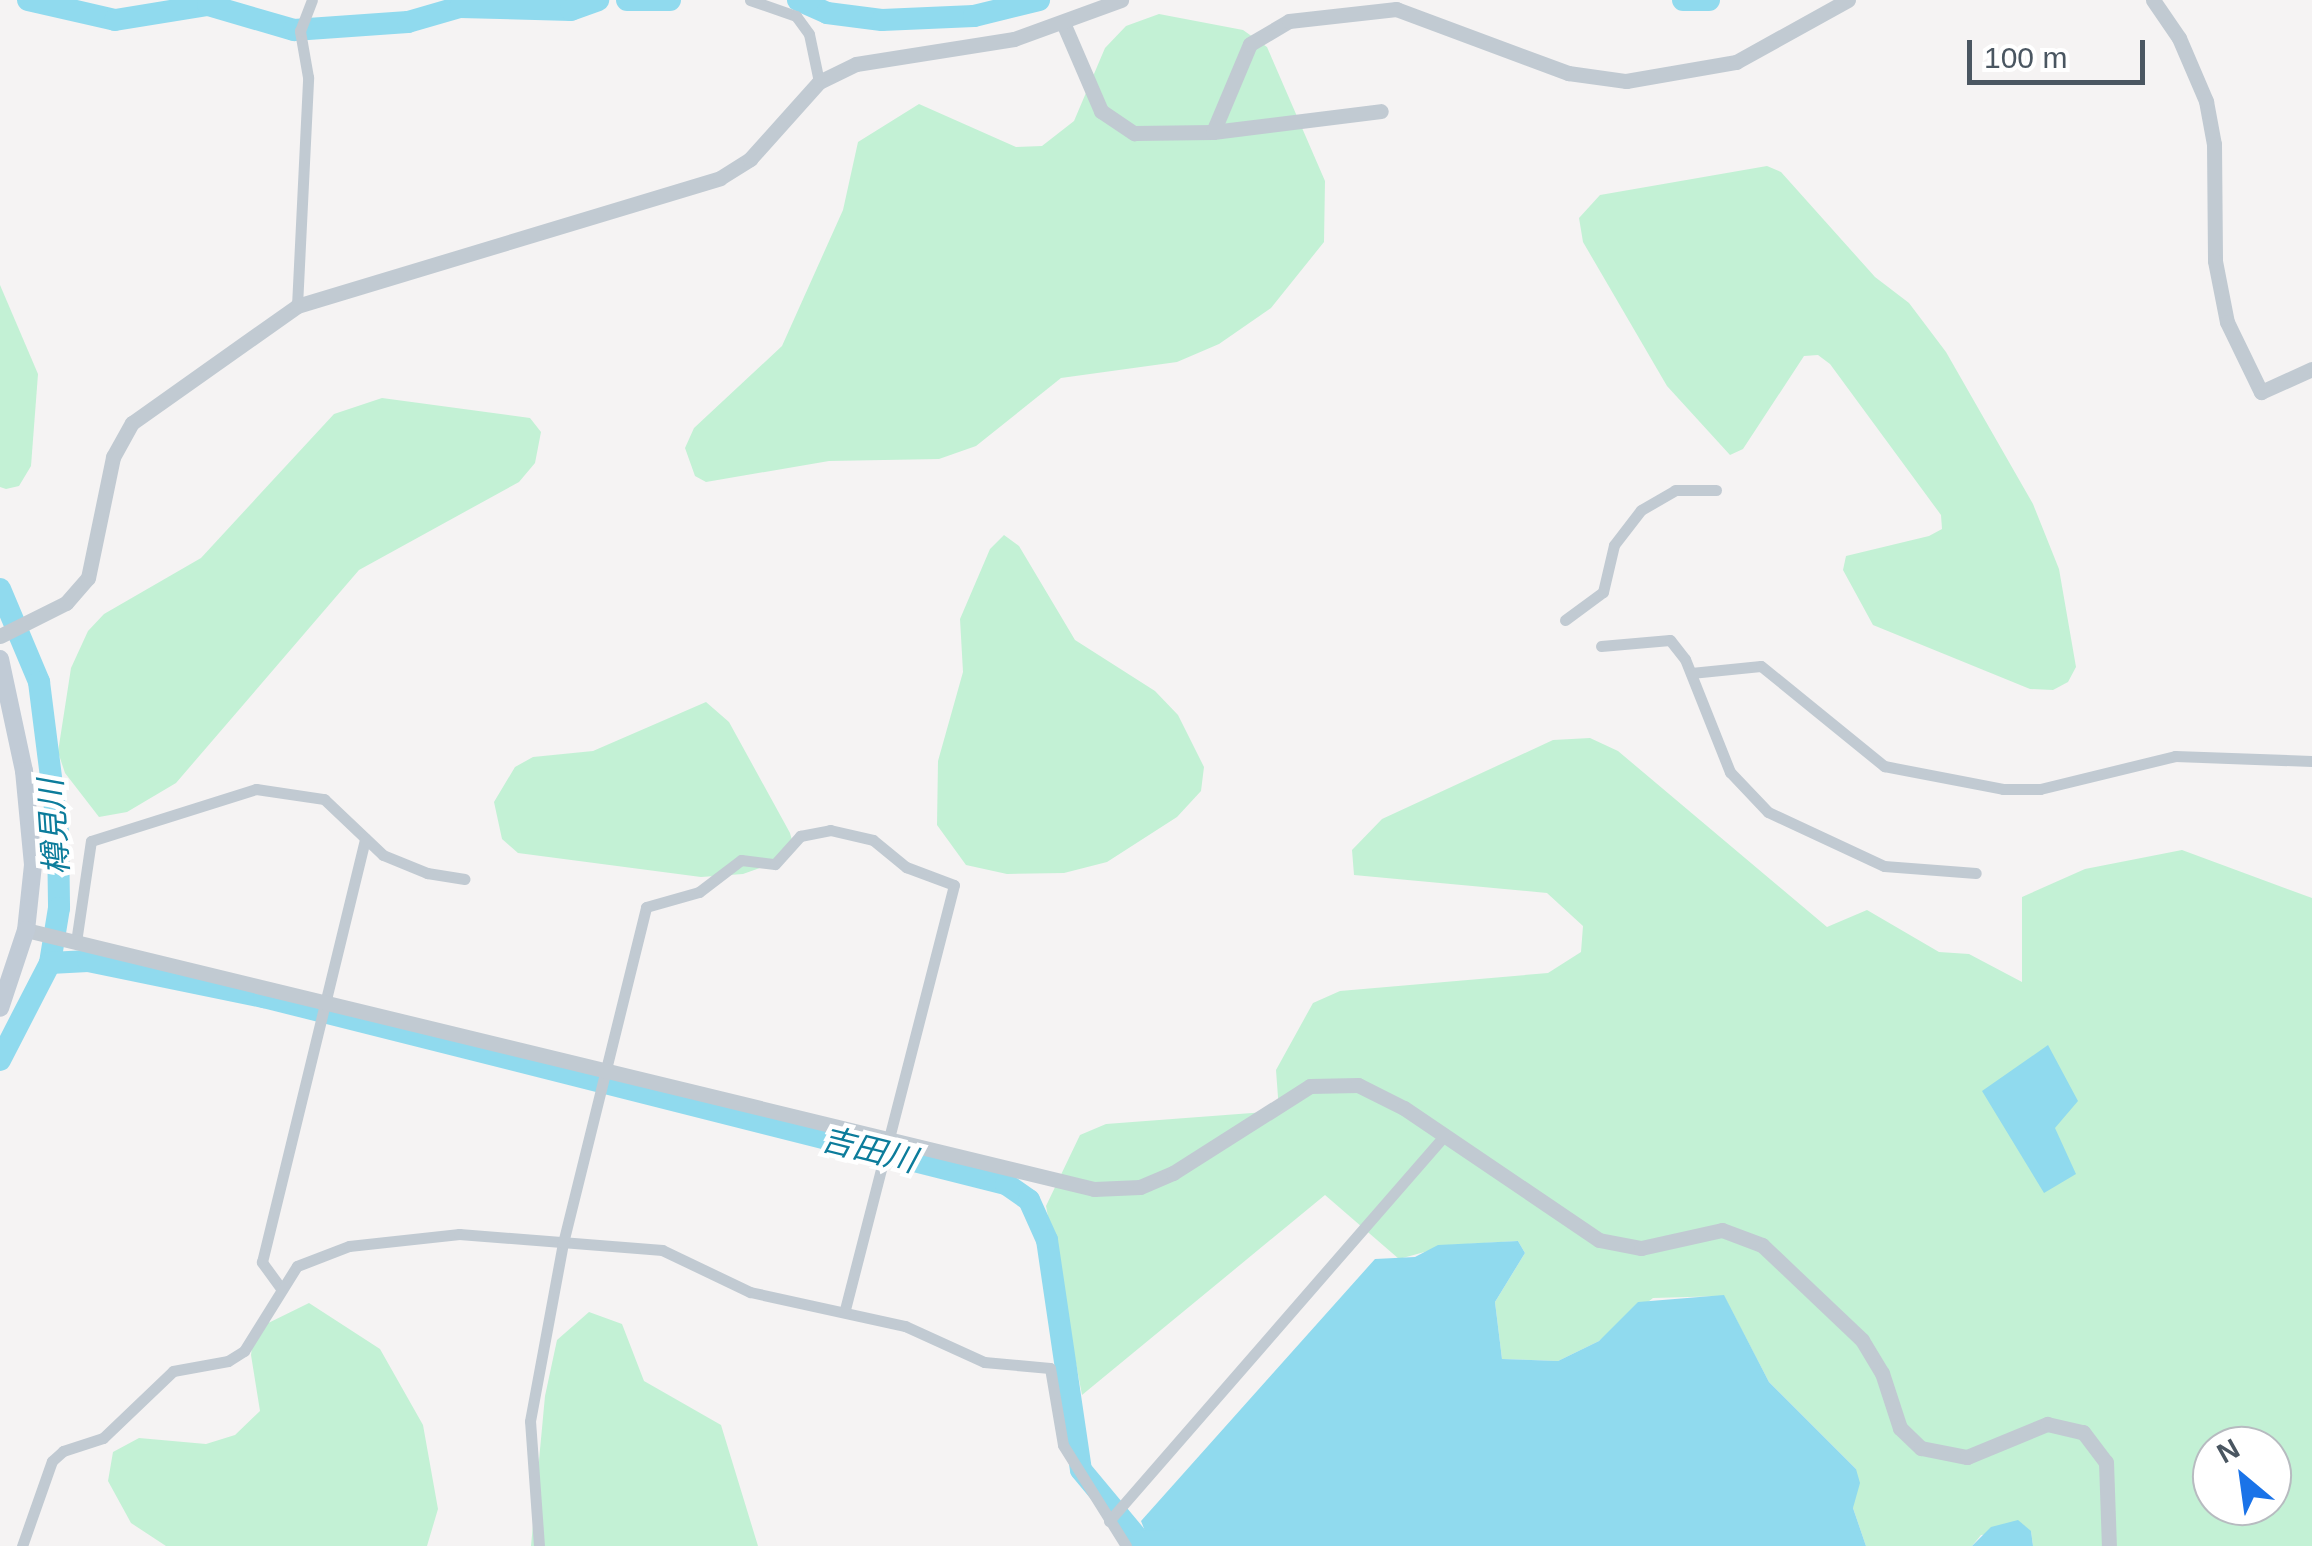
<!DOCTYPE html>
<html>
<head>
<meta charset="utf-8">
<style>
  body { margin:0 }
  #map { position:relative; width:2312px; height:1546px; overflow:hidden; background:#f5f3f3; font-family:Arial,"Noto Sans JP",sans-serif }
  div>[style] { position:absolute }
  .green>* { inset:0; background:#c3f1d5 }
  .water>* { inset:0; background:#90daee }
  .river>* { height:22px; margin:-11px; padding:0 11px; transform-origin:11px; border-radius:11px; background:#90daee }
  .minor>* { height:11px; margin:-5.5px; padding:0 5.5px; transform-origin:5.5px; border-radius:5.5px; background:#c1cad2 }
  .tertiary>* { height:15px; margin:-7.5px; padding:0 7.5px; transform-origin:7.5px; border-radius:7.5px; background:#c1cad2 }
  .secondary>* { height:18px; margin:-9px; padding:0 9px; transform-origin:9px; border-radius:9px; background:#c1cbd6 }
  span { translate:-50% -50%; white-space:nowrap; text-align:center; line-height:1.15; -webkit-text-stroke:9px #fff; paint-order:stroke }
  .water-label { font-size:32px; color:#0c7c9b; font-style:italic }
  .north { position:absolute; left:2192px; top:1426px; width:100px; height:100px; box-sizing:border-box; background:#fff; border:2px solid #b7bbc0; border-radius:50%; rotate:331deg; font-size:28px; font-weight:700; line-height:40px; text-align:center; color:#4a5661 }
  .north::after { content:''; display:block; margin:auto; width:35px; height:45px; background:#1a73e8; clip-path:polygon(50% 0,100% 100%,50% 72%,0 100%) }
  .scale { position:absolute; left:1967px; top:40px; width:178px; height:45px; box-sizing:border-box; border:5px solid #4a5661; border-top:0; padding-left:12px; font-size:30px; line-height:35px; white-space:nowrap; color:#4a5661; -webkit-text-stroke:8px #fff; paint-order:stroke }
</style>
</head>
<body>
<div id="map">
  <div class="green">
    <div style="clip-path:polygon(1159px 14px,1243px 30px,1267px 47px,1325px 181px,1324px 242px,1271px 308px,1219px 344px,1177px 362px,1061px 378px,976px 446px,939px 459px,829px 461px,706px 482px,695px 476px,685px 448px,694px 428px,782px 346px,843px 210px,858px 142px,919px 104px,1016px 147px,1042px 146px,1074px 121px,1105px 48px,1126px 26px)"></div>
    <div style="clip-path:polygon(1767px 166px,1781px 172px,1875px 277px,1909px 303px,1946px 352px,2033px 504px,2059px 569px,2076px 667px,2068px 682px,2053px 690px,2030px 689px,1873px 625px,1843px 570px,1846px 556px,1929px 536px,1942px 529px,1941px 515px,1830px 364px,1818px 355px,1804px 356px,1743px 449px,1730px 455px,1667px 386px,1583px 242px,1579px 218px,1600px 195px)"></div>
    <div style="clip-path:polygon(0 285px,38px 374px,31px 466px,19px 486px,6px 489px,0 487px)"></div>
    <div style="clip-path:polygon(382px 398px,530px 418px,541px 432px,535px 463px,519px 482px,359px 570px,176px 783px,127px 812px,99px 817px,65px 773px,58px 752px,71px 668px,88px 631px,104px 614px,201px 558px,334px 414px)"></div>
    <div style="clip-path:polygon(1004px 535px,1019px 546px,1075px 640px,1155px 691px,1178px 715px,1204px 767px,1201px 791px,1177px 817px,1107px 862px,1064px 873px,1007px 874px,966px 865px,937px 825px,938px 761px,963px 672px,960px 619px,990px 549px)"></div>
    <div style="clip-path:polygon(706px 702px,729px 722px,790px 833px,793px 844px,782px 860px,743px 874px,701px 877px,518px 853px,502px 839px,494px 802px,515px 767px,533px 757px,593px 751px)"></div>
    <div style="clip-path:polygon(evenodd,1590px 738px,1618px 751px,1827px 927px,1867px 910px,1939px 952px,1969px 954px,2022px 982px,2022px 897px,2085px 869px,2182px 850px,2312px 898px,2312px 1546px,2033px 1546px,2031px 1531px,1981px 1535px,1972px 1546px,1866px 1546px,1853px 1508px,1856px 1469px,1769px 1382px,1724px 1296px,1653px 1298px,1599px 1341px,1558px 1361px,1502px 1359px,1495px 1302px,1525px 1253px,1518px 1241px,1450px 1245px,1399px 1259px,1325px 1195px,1082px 1395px,1046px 1206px,1080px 1135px,1106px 1124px,1279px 1111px,1276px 1070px,1313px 1003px,1340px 991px,1548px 973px,1581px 952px,1583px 926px,1547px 893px,1354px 875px,1352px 850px,1382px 819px,1553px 740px,1590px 738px,2212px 1446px,2272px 1446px,2272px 1506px,2212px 1506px,2212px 1446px)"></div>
    <div style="clip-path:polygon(309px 1303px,380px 1349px,423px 1425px,438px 1509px,427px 1546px,166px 1546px,131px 1523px,108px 1481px,113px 1452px,139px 1438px,206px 1444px,235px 1435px,260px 1411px,251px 1355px,254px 1330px)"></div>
    <div style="clip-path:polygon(589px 1312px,622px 1324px,644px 1381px,721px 1425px,758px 1546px,531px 1546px,545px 1396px,557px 1340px)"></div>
  </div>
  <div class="water">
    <div style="clip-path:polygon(2048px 1045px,2078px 1101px,2055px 1128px,2076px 1174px,2044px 1193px,1982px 1091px)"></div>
    <div style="clip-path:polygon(1518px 1241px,1525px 1253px,1495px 1302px,1502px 1359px,1558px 1361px,1599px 1341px,1638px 1302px,1724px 1295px,1769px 1382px,1856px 1469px,1860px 1483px,1853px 1508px,1866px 1546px,1151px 1546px,1141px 1521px,1375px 1259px,1415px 1257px,1438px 1245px)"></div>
    <div style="clip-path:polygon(2018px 1520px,2031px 1531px,2033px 1546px,1972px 1546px,1991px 1527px)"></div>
  </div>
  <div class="river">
    <div style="left:28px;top:0;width:89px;rotate:12.9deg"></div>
    <div style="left:115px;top:20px;width:94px;rotate:-9.2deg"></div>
    <div style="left:208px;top:5px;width:90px;rotate:16.2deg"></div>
    <div style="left:294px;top:30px;width:114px;rotate:-4deg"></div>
    <div style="left:408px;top:22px;width:54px;rotate:-16.1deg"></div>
    <div style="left:460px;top:7px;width:111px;rotate:1.5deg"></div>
    <div style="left:571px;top:10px;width:29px;rotate:-20deg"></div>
    <div style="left:627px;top:0;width:43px"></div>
    <div style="left:798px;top:0;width:32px;rotate:24deg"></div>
    <div style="left:827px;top:13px;width:55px;rotate:7.3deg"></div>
    <div style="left:882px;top:20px;width:92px;rotate:-2.5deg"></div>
    <div style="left:974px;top:16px;width:67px;rotate:-13.8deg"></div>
    <div style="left:1683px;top:0;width:26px"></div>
    <div style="left:0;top:589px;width:101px;rotate:67.2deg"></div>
    <div style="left:39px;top:682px;width:152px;rotate:82.8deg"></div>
    <div style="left:58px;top:833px;width:75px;rotate:89.2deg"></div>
    <div style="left:59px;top:908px;width:56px;rotate:99.3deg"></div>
    <div style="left:50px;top:963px;width:109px;rotate:117.3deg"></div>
    <div style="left:50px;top:963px;width:38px;rotate:-3deg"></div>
    <div style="left:88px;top:961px;width:180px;rotate:11.6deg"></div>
    <div style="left:264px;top:997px;width:765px;rotate:14.15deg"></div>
    <div style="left:1006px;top:1184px;width:28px;rotate:35deg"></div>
    <div style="left:1029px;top:1200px;width:44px;rotate:65.8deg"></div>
    <div style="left:1047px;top:1240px;width:232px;rotate:81.6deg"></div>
    <div style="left:1081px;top:1470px;width:94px;rotate:50.2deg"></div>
    <div style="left:1141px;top:1542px;width:35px;rotate:-2deg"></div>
  </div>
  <div class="minor">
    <div style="left:750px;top:0;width:49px;rotate:19.2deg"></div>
    <div style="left:796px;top:16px;width:22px;rotate:54deg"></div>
    <div style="left:809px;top:34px;width:49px;rotate:78.2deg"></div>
    <div style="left:297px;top:306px;width:229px;rotate:-87.2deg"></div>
    <div style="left:308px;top:77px;width:47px;rotate:-99.9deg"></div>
    <div style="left:300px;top:31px;width:33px;rotate:-69deg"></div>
    <div style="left:1565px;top:620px;width:47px;rotate:-36.4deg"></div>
    <div style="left:1603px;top:592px;width:48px;rotate:-76.8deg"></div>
    <div style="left:1614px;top:545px;width:44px;rotate:-52.4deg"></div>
    <div style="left:1641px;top:510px;width:39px;rotate:-30deg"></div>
    <div style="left:1675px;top:490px;width:41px"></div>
    <div style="left:1601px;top:646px;width:69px;rotate:-5deg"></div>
    <div style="left:1670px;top:640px;width:24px;rotate:52deg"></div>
    <div style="left:1685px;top:659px;width:122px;rotate:68.3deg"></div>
    <div style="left:1730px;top:772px;width:55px;rotate:46.5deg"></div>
    <div style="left:1768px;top:812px;width:128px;rotate:25deg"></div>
    <div style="left:1884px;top:866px;width:92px;rotate:4.4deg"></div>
    <div style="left:1691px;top:673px;width:70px;rotate:-5.7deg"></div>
    <div style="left:1761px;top:666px;width:159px;rotate:39.1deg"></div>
    <div style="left:1884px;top:766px;width:121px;rotate:10.9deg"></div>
    <div style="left:2003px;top:789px;width:37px"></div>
    <div style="left:2040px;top:789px;width:139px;rotate:-13.7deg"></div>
    <div style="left:2175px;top:756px;width:137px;rotate:2.1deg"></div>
    <div style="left:76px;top:942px;width:102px;rotate:-81.6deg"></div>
    <div style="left:91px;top:841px;width:173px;rotate:-17.5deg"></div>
    <div style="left:256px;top:789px;width:69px;rotate:8.4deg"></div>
    <div style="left:324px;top:799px;width:81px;rotate:43.5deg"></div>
    <div style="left:383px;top:855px;width:48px;rotate:22.2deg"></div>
    <div style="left:427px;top:873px;width:38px;rotate:9deg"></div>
    <div style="left:280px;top:1287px;width:31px;rotate:-126deg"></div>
    <div style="left:262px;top:1262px;width:436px;rotate:-76.3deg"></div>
    <div style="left:1109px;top:1521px;width:510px;rotate:-48.97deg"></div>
    <div style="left:22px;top:1546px;width:90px;rotate:-70.6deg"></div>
    <div style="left:52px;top:1461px;width:15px;rotate:-42deg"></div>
    <div style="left:63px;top:1451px;width:42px;rotate:-18deg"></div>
    <div style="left:103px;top:1438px;width:97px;rotate:-43.7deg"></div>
    <div style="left:173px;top:1371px;width:56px;rotate:-10.3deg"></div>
    <div style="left:228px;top:1361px;width:19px;rotate:-32deg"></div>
    <div style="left:244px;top:1351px;width:100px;rotate:-58.1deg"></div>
    <div style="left:297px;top:1266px;width:56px;rotate:-21deg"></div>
    <div style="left:349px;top:1246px;width:111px;rotate:-6.2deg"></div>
    <div style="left:459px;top:1234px;width:204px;rotate:4.5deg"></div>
    <div style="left:662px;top:1250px;width:98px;rotate:25.5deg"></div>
    <div style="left:750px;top:1292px;width:159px;rotate:12.4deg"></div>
    <div style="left:905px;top:1326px;width:87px;rotate:24.5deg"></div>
    <div style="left:984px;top:1362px;width:66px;rotate:5.2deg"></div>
    <div style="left:1050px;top:1368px;width:78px;rotate:80.4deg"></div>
    <div style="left:1063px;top:1445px;width:119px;rotate:58deg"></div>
    <div style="left:539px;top:1546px;width:125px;rotate:-94.1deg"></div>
    <div style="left:530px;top:1421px;width:181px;rotate:-79.5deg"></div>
    <div style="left:563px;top:1243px;width:346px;rotate:-76.1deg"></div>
    <div style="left:646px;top:907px;width:55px;rotate:-15.8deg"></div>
    <div style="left:699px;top:892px;width:53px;rotate:-37.3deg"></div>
    <div style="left:741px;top:860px;width:34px;rotate:7deg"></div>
    <div style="left:775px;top:864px;width:38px;rotate:-48deg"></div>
    <div style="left:800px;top:836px;width:31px;rotate:-11deg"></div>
    <div style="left:830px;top:830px;width:44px;rotate:13.1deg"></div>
    <div style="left:873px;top:840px;width:43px;rotate:39.3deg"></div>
    <div style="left:906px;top:867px;width:51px;rotate:20.6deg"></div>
    <div style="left:954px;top:885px;width:440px;rotate:104.4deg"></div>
  </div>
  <div class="tertiary">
    <div style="left:2153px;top:0;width:46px;rotate:55.6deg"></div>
    <div style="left:2179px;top:38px;width:69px;rotate:66.8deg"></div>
    <div style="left:2206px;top:101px;width:44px;rotate:79.5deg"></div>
    <div style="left:2214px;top:144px;width:117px;rotate:89.5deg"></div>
    <div style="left:2215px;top:261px;width:62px;rotate:78.9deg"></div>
    <div style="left:2227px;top:322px;width:78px;rotate:64.1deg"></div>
    <div style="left:2261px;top:392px;width:56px;rotate:-24.3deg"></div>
    <div style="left:1064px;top:25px;width:94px;rotate:66.7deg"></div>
    <div style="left:1101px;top:111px;width:40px;rotate:34deg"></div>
    <div style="left:1134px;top:133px;width:79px;rotate:-0.7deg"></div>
    <div style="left:1213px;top:132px;width:169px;rotate:-7.1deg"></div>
    <div style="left:1213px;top:132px;width:95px;rotate:-67.2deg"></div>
    <div style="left:1250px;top:44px;width:45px;rotate:-30.5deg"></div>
    <div style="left:1289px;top:21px;width:108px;rotate:-6.4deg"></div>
    <div style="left:1396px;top:9px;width:184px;rotate:20.4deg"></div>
    <div style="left:1568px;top:73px;width:59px;rotate:7.9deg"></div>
    <div style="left:1626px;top:81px;width:112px;rotate:-9.8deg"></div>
    <div style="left:1736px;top:62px;width:128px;rotate:-29deg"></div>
    <div style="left:0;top:636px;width:74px;rotate:-26.6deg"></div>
    <div style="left:66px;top:603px;width:33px;rotate:-49deg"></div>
    <div style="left:88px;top:578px;width:124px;rotate:-78.3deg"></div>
    <div style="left:113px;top:457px;width:39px;rotate:-61deg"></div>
    <div style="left:132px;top:423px;width:202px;rotate:-35.3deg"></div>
    <div style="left:297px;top:306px;width:442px;rotate:-16.8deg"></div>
    <div style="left:720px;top:178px;width:36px;rotate:-32deg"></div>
    <div style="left:750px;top:159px;width:103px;rotate:-48.1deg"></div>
    <div style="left:819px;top:82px;width:41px;rotate:-25.9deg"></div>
    <div style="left:856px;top:64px;width:160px;rotate:-9deg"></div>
    <div style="left:1014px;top:39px;width:114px;rotate:-20deg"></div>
    <div style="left:26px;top:930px;width:1099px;rotate:13.63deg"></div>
    <div style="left:1094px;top:1189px;width:46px;rotate:-2.5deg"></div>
    <div style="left:1140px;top:1187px;width:36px;rotate:-23deg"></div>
    <div style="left:1173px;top:1173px;width:162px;rotate:-32.4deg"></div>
    <div style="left:1310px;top:1086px;width:48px;rotate:-1.2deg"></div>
    <div style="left:1358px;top:1085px;width:51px;rotate:26.6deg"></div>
    <div style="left:1404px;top:1108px;width:235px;rotate:34.1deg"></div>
    <div style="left:1599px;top:1240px;width:43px;rotate:10.8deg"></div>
    <div style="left:1641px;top:1248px;width:83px;rotate:-12.5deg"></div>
    <div style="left:1722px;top:1230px;width:43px;rotate:20.6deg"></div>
    <div style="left:1762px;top:1245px;width:138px;rotate:43.5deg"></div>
    <div style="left:1862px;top:1340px;width:39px;rotate:59deg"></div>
    <div style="left:1882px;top:1373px;width:58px;rotate:71.9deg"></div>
    <div style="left:1900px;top:1428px;width:29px;rotate:44deg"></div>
    <div style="left:1921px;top:1448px;width:47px;rotate:11.1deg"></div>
    <div style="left:1967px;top:1457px;width:87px;rotate:-22.4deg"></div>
    <div style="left:2047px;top:1424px;width:37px;rotate:13deg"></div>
    <div style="left:2083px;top:1432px;width:38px;rotate:53deg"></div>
    <div style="left:2106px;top:1462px;width:84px;rotate:88deg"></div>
  </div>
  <div class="secondary">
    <div style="left:0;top:659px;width:115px;rotate:77.9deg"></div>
    <div style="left:24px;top:771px;width:94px;rotate:84.5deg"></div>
    <div style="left:33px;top:865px;width:65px;rotate:96.1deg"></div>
    <div style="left:26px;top:930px;width:82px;rotate:108.4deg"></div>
  </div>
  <div class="water-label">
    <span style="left:54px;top:827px;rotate:-94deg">樽見川</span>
    <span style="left:869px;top:1150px;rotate:14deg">吉田川</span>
  </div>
  <div class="north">N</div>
  <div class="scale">100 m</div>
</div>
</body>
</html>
